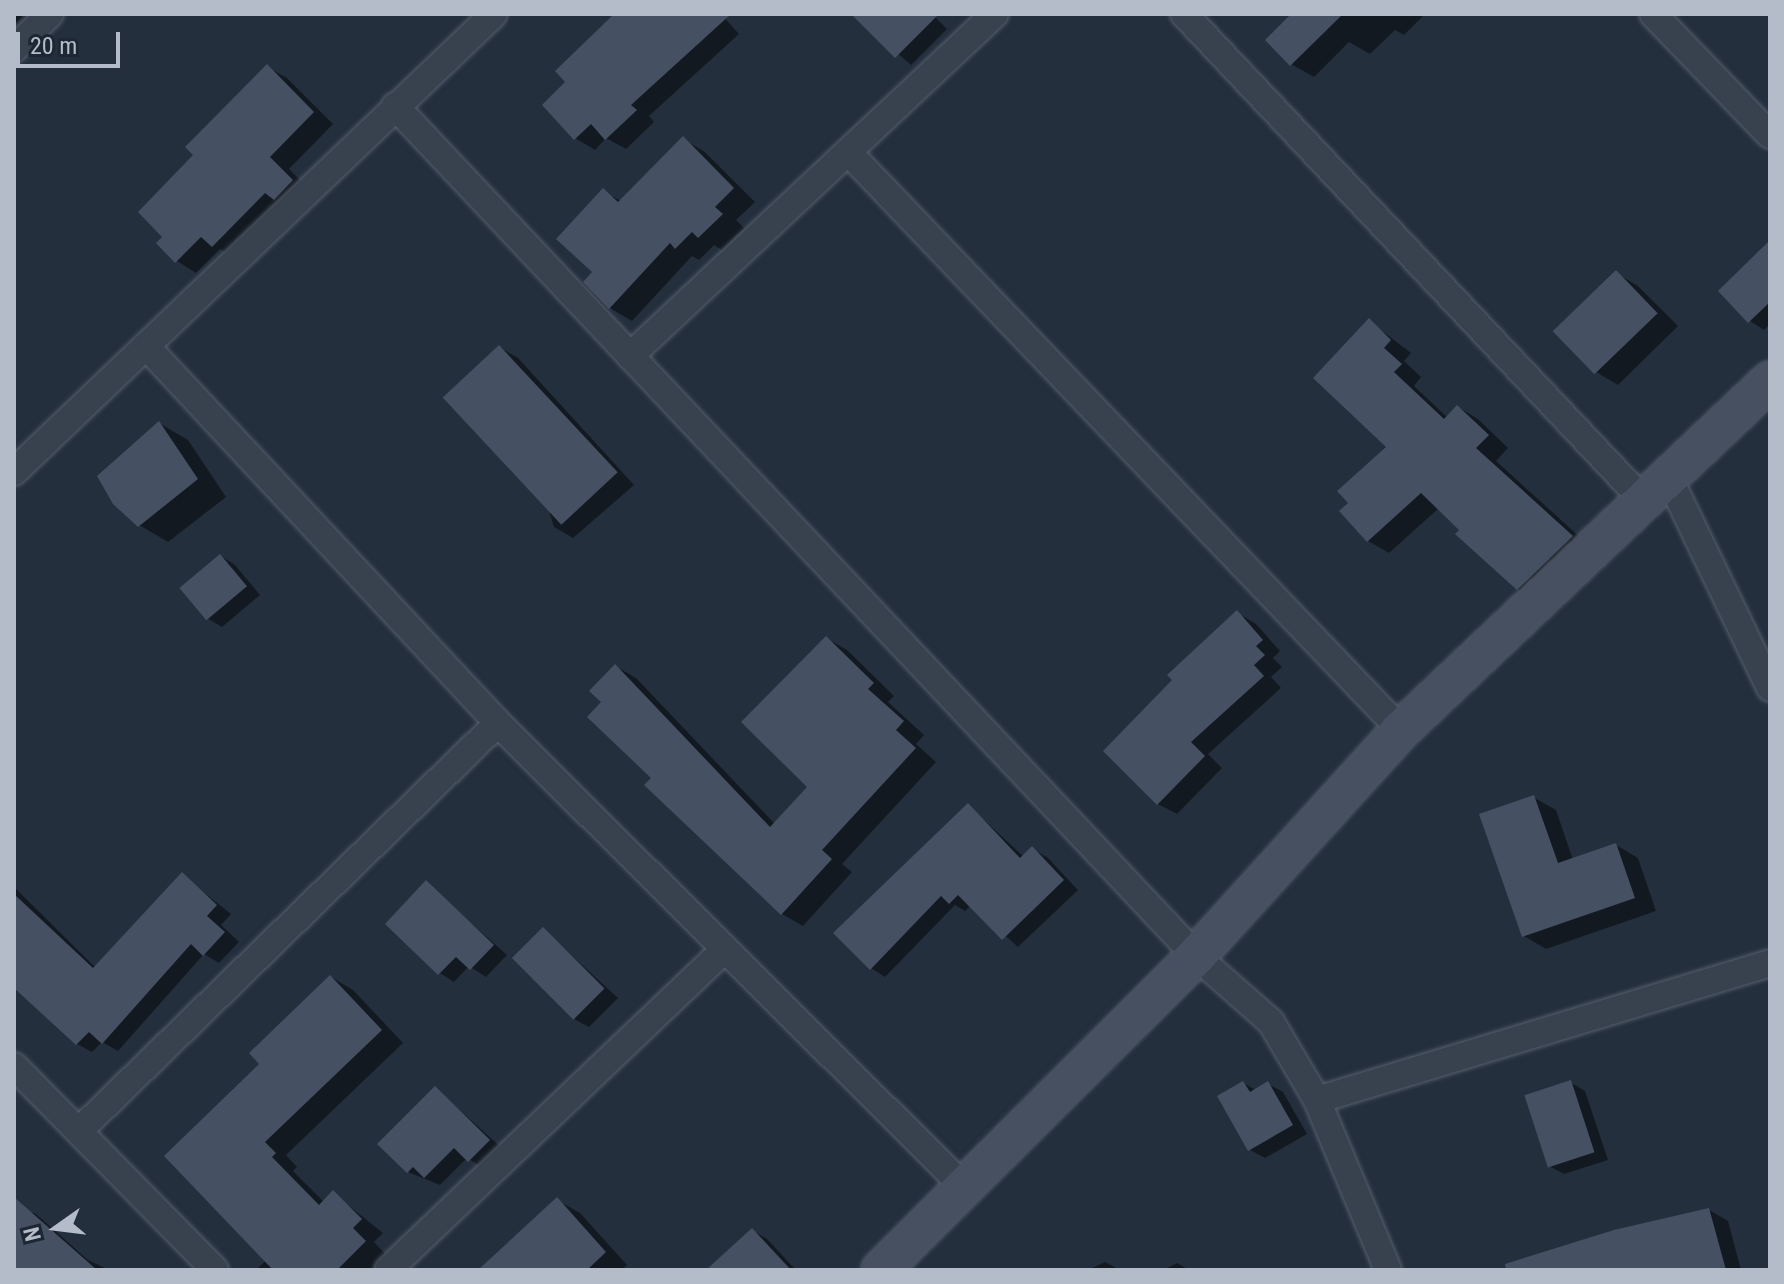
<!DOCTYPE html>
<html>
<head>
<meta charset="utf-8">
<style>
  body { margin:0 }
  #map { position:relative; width:1784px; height:1284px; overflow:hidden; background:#242f3e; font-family:"Roboto Condensed",sans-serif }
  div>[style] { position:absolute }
  .shadow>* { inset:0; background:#0007 }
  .building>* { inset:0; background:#455162; transform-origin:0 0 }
  .roads { filter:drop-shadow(0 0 2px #565f6c) drop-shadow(0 0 2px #565f6c) }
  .street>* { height:26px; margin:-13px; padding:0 13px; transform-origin:13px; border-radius:13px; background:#38414e }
  .secondary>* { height:38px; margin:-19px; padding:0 19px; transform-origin:19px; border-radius:19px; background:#465061 }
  span { translate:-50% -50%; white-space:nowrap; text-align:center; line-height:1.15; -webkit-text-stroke:8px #1d2633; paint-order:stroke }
  .frame { position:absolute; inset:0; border:16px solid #b4bcc9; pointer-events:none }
  .north { position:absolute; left:16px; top:1188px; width:80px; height:80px; -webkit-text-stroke:6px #1d2633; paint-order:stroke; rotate:256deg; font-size:22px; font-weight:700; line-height:32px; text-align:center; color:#b4bcc9 }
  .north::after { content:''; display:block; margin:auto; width:28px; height:36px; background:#b4bcc9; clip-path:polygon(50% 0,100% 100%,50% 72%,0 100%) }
  .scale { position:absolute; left:16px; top:32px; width:104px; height:36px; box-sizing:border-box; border:4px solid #b4bcc9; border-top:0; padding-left:10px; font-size:24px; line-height:28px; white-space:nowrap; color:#b4bcc9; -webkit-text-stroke:6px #1d2633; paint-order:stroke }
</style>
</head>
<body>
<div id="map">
  <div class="shadow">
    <div style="clip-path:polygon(14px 14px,25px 14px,14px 25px)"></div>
    <div style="clip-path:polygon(617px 14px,721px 14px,739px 34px,649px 116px,654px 122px,626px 149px,606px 138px,595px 150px,575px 138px,568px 82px)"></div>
    <div style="clip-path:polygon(853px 14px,932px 14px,947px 29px,911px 65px)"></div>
    <div style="clip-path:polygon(1294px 14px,1423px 14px,1424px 15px,1404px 35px,1395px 30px,1370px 54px,1349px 42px,1314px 77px,1291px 64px)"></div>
    <div style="clip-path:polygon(267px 67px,287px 78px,333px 124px,289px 169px,312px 192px,233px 256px,220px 249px,196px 273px,177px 261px,165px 237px,196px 155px)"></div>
    <div style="clip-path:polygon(683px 139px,705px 152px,755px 202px,736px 220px,744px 228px,722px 250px,714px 245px,699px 260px,692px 256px,632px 321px,610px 308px,595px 272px,603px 191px,621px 201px)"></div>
    <div style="clip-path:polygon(1770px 243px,1770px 324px,1764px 330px,1750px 321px)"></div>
    <div style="clip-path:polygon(1616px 273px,1638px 286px,1678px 326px,1618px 385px,1596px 372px)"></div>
    <div style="clip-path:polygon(1369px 321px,1411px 353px,1404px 361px,1421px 377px,1414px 386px,1448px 418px,1458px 407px,1478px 419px,1508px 448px,1496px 461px,1593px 549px,1539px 601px,1518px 589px,1439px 508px,1389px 553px,1368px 541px,1351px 503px,1388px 447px)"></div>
    <div style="clip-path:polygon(499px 347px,518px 358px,634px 485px,573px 538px,554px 527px)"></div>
    <div style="clip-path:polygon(159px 423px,188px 440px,226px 497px,168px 542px,139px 525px)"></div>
    <div style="clip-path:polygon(221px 556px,235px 565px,260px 595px,222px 627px,207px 618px)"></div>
    <div style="clip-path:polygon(1238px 613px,1256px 624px,1280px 651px,1273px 658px,1282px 667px,1271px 677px,1281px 688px,1208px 754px,1222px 768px,1177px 814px,1158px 804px)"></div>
    <div style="clip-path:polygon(826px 638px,847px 650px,894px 696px,888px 702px,924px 735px,916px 744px,936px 762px,842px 864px,852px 872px,803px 926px,782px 914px,647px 785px,654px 778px,604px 702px,615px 666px,636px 678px,775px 824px,809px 787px)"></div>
    <div style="clip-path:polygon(1533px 797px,1556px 810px,1573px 860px,1616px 845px,1638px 858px,1656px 911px,1546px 949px,1524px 936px)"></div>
    <div style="clip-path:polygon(968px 805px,1024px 857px,1032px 849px,1047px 857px,1078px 890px,1018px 947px,971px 905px,965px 911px,955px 905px,885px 977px,871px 968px)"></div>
    <div style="clip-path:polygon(182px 875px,231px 914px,221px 925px,239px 942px,219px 963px,204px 954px,118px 1051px,102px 1042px,92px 1052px,77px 1044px,14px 983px,14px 887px,96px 968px)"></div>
    <div style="clip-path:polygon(426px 883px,507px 955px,486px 977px,469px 966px,454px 982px,440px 973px)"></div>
    <div style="clip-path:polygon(544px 930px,618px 998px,589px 1027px,574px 1019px)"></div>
    <div style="clip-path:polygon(331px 977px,353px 990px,403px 1043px,286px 1155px,297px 1167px,293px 1171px,324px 1202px,333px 1193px,383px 1233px,374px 1242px,386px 1255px,372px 1270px,256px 1270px,266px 1260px,262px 1064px)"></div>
    <div style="clip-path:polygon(1570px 1082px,1585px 1091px,1608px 1160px,1564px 1174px,1549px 1166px)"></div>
    <div style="clip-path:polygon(1243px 1083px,1256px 1090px,1268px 1084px,1283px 1092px,1307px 1134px,1265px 1158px,1250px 1150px)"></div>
    <div style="clip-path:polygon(435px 1088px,503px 1149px,484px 1168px,467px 1158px,440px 1185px,408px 1172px)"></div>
    <div style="clip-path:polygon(557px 1200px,580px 1213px,627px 1265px,622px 1270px,506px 1270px)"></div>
    <div style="clip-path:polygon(14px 1206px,36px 1214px,88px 1260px,109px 1270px,20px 1270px,14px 1265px)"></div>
    <div style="clip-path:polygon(1709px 1210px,1728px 1221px,1741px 1270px,1526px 1270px)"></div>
    <div style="clip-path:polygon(752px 1230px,767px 1239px,796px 1270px,712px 1270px)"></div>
    <div style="clip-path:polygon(1105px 1262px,1120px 1270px,1088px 1270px)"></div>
    <div style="clip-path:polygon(1177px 1263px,1189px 1270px,1163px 1270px)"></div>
  </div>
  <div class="building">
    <div style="clip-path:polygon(614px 14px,731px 14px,631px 105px,637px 110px,605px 140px,591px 124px,574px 140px,542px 105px,565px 82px,555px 71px)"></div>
    <div style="clip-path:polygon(851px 14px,939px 14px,895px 58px)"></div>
    <div style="clip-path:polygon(1291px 14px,1343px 14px,1290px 66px,1265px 40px)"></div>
    <div style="clip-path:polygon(267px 64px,314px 112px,270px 157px,293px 180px,274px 200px,265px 193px,212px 247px,201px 237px,175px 263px,156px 243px,162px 237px,138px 212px,193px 155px,185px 147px)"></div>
    <div style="clip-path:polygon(683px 136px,734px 188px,715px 207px,723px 214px,698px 238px,692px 232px,675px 249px,670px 243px,609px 309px,583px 282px,592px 272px,556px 239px,603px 188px,618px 202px)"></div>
    <div style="clip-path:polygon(1770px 240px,1770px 302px,1748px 323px,1718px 291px)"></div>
    <div style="left:1616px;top:270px;width:60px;height:88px;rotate:46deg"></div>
    <div style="clip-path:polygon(1369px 318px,1391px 340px,1384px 348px,1402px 364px,1394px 372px,1444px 419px,1457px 405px,1489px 435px,1476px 448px,1573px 536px,1517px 590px,1455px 534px,1459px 530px,1421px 493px,1367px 542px,1339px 511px,1348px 503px,1337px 491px,1386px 447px,1313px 378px)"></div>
    <div style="left:499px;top:345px;width:174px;height:77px;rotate:47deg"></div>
    <div style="clip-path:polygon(159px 421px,198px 479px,138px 527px,113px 504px,97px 476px)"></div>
    <div style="left:220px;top:554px;width:42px;height:53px;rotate:50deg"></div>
    <div style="clip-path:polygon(1237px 610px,1263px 640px,1256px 646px,1265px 655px,1254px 665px,1264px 676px,1191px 742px,1205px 756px,1157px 805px,1103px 751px,1172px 680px,1167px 675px)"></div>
    <div style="clip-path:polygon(826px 636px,874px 683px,868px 689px,904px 721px,896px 730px,916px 748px,822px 850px,832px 859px,781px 915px,644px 785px,651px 778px,587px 717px,601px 702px,589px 691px,615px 664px,770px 827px,807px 787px,741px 722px)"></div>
    <div style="clip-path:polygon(1534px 795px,1558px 863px,1616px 843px,1635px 898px,1522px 937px,1479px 814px)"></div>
    <div style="clip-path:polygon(968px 803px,1020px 858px,1032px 846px,1064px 880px,1002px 940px,958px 895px,949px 904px,941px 896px,870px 970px,833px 933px)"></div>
    <div style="clip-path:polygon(182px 872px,217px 905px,207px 916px,225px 932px,203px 956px,191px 944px,102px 1044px,89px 1032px,76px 1045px,14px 988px,14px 894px,93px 968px)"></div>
    <div style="clip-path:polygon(426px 880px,494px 945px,470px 970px,456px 957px,438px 975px,385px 924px)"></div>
    <div style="left:543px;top:927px;width:87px;height:44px;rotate:45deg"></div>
    <div style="clip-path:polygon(330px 975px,382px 1030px,265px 1142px,276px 1153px,272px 1157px,319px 1205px,333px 1190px,362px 1219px,353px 1228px,366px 1241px,337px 1270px,273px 1270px,164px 1156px,259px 1064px,249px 1053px)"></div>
    <div style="left:1571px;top:1080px;width:76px;height:49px;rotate:72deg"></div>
    <div style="clip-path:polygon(1243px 1081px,1250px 1092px,1268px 1081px,1293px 1125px,1248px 1151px,1217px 1096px)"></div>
    <div style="clip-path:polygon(435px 1086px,490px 1140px,468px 1162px,454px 1148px,424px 1178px,413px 1167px,407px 1173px,377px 1144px)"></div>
    <div style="clip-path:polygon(14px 1197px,97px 1270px,14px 1270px)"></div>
    <div style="clip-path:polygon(557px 1197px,606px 1252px,587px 1270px,478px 1270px)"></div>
    <div style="clip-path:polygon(1709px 1208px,1726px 1270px,1506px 1270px,1505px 1264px,1614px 1230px)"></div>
    <div style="clip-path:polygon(752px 1228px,791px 1270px,706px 1270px)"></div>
  </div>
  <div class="roads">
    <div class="street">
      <div style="left:1184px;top:14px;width:668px;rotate:46.64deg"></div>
      <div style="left:1653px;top:14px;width:168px;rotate:46deg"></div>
      <div style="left:14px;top:49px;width:50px;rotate:-44.2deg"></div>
      <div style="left:395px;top:106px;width:1168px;rotate:46.7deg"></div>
      <div style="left:1196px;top:956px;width:100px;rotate:41.3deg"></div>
      <div style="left:1271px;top:1022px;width:91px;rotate:59.5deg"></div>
      <div style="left:1317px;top:1100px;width:184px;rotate:67.3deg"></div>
      <div style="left:848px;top:152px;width:800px;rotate:46.27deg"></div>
      <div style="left:146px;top:346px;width:516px;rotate:46.96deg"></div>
      <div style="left:498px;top:723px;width:655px;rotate:44.88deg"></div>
      <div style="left:630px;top:356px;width:500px;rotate:-43.14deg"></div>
      <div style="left:14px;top:472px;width:663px;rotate:-43.66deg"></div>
      <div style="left:1669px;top:478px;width:233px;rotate:64.3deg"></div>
      <div style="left:14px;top:1066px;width:286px;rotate:45.4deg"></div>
      <div style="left:1317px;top:1100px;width:473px;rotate:-16.8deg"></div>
      <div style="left:79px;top:1131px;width:585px;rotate:-44.24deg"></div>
      <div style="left:388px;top:1270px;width:463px;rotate:-43.6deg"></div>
    </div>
    <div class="secondary">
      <div style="left:881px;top:1270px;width:445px;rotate:-44.9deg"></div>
      <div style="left:1196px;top:956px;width:305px;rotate:-47.8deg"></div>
      <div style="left:1401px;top:730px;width:508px;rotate:-43.4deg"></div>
    </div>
  </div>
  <div class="frame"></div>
  <div class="north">N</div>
  <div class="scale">20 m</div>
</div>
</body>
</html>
